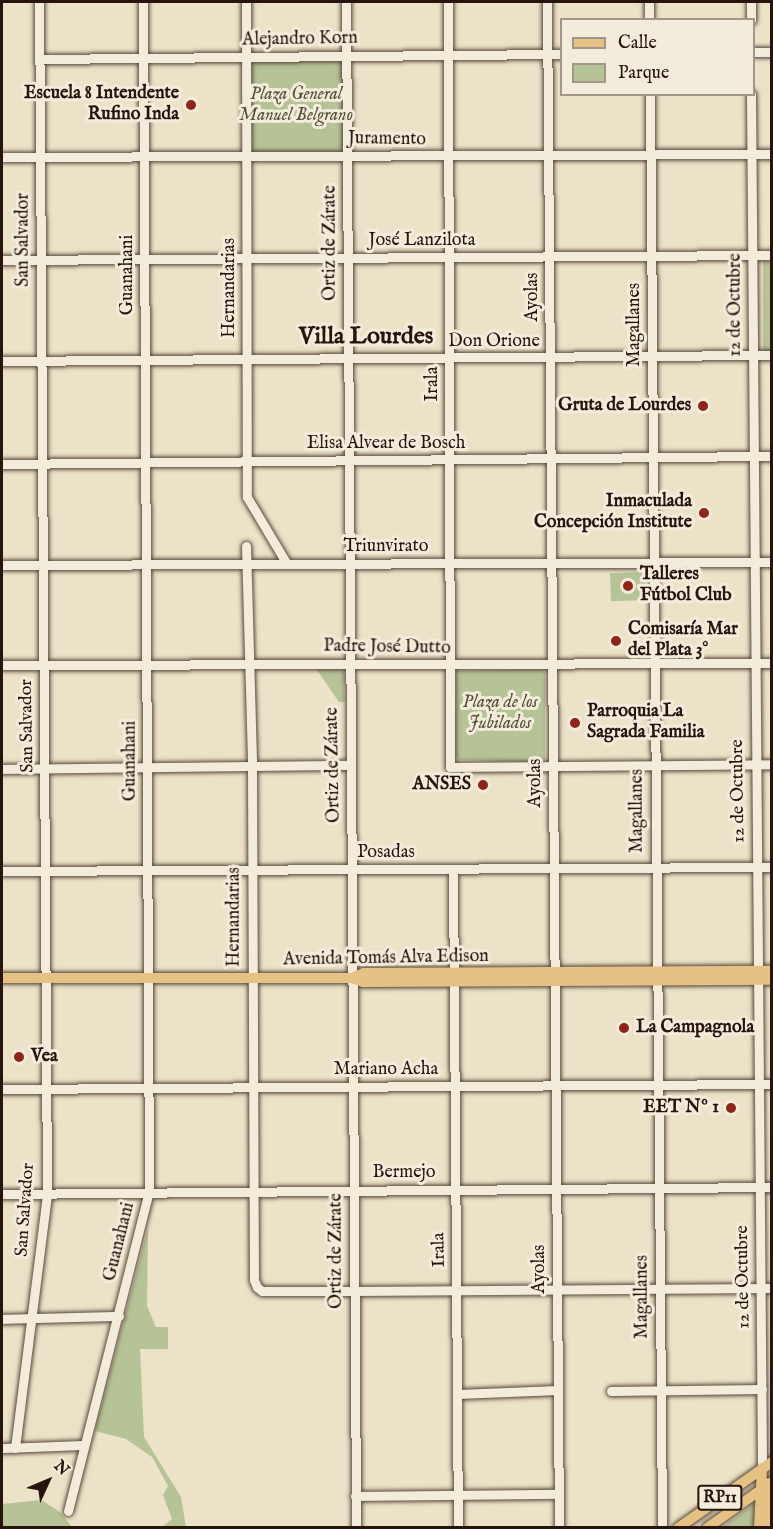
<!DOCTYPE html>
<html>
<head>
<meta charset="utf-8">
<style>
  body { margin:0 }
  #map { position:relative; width:773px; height:1529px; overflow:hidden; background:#ece2c7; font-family:"IM FELL English",serif }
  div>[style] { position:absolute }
  .green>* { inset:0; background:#b6c397; transform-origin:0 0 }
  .roads { filter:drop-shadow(0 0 2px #58483c) drop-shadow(0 0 2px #58483c) }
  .minor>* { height:9px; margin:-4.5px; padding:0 4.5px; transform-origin:4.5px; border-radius:4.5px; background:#f3ecdb }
  .major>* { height:10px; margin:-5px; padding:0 5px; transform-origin:5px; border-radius:5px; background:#e6c184 }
  .dots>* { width:16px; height:16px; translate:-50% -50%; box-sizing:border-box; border:3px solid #f3ecdb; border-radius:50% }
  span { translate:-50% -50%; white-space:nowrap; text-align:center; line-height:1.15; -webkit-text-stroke:6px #f3ecdb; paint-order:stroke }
  .shield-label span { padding:2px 4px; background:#f3ecdb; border:2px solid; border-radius:4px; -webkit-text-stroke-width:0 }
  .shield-label { font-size:16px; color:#26140d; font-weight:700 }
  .street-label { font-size:18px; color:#26140d }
  .poi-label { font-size:18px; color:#26140d; font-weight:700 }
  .right { translate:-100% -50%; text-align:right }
  .left { translate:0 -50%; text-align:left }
  .park-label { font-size:18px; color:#58513d; font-style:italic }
  .district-label { font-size:24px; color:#26140d; font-weight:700 }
  .frame { position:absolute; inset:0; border:3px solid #26140d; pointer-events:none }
  .legend { position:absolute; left:560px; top:18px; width:195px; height:78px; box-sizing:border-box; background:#f3ecdb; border:2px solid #a19689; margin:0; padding:8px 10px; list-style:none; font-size:18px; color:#26140d }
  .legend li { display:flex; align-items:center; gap:12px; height:30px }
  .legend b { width:30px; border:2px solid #a19689 }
  .north { position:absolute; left:18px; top:1451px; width:60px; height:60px; -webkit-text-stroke:4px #f3ecdb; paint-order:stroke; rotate:46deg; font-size:16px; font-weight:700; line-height:24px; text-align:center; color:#26140d }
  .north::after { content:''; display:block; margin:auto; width:21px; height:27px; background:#26140d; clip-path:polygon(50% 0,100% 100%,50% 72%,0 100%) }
</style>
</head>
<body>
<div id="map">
  <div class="green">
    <div style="left:347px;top:56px;width:100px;height:101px;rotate:90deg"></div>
    <div style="left:763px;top:261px;width:8px;height:90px"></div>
    <div style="left:645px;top:572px;width:28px;height:35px;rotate:88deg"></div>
    <div style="clip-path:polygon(315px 667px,344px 669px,345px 702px,339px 702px)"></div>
    <div style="clip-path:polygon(540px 669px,545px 672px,545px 759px,540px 762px,458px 760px,455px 755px,456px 671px)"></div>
    <div style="clip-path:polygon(148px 1228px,147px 1306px,156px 1327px,168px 1327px,168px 1349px,140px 1349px,144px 1437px,181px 1497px,186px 1527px,162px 1527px,172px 1519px,163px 1495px,168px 1486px,152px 1457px,126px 1439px,95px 1431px)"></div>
    <div style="clip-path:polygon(41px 1500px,60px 1512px,72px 1527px,2px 1527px,2px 1504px)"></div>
    <div style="clip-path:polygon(754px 1504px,756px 1527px,721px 1528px)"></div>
  </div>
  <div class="roads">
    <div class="minor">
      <div style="left:246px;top:2px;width:495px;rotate:89.9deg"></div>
      <div style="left:247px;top:497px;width:78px;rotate:59.2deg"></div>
      <div style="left:346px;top:2px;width:1526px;rotate:89.62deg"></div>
      <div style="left:448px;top:2px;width:765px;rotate:89.85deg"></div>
      <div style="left:450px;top:767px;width:322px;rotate:-0.5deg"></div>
      <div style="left:547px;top:2px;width:1526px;rotate:89.55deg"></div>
      <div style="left:649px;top:2px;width:18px;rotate:90deg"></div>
      <div style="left:751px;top:2px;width:18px;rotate:90deg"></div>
      <div style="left:754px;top:52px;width:18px"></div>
      <div style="left:39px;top:59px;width:523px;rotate:-0.55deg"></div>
      <div style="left:650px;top:94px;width:1434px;rotate:89.52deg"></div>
      <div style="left:751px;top:94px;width:1374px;rotate:89.54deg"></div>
      <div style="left:2px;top:157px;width:770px;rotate:-0.22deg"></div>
      <div style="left:2px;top:260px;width:770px;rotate:-0.37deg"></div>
      <div style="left:2px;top:361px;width:770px;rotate:-0.45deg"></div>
      <div style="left:2px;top:464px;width:770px;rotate:-0.6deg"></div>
      <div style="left:246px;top:546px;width:221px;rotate:88.4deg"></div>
      <div style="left:252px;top:767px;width:513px;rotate:89.78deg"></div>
      <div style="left:254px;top:1280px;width:8px;rotate:67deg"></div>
      <div style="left:257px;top:1287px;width:6px;rotate:39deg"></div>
      <div style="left:262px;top:1291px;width:92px"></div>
      <div style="left:354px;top:1291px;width:418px;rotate:-0.4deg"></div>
      <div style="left:2px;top:565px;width:770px;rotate:-0.22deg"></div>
      <div style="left:2px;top:665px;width:770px;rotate:-0.15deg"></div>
      <div style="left:2px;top:769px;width:349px;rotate:-0.7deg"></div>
      <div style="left:453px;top:869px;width:659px;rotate:89.57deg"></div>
      <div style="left:2px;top:871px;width:770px;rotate:-0.3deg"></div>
      <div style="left:2px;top:1089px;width:770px;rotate:-0.37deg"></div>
      <div style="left:2px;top:1194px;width:770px;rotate:-0.52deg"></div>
      <div style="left:2px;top:1319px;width:117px;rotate:-1.5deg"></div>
      <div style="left:611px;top:1391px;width:151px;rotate:-0.8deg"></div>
      <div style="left:457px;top:1394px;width:101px;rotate:-2.3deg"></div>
      <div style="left:2px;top:1448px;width:82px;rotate:-2.1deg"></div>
      <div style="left:15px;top:1448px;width:256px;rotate:-82.8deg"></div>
      <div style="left:47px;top:1194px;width:1192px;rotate:-90.38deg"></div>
      <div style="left:355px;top:1496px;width:204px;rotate:-0.6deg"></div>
      <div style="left:68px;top:1511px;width:329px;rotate:-75.8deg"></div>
      <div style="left:149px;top:1192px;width:1190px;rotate:-90.29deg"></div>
    </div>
    <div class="major">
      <div style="left:2px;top:978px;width:350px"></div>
      <div style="left:352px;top:978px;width:13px;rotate:-23deg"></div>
      <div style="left:364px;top:973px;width:408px;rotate:-0.3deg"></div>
      <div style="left:352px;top:978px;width:12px;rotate:20deg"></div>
      <div style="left:363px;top:982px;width:409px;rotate:-0.3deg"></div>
      <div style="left:765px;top:1483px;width:45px;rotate:87.5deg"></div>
      <div style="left:678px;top:1528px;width:115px;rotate:-35.1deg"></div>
      <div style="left:707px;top:1528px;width:80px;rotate:-35.3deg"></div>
      <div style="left:759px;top:1528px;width:60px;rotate:-87.1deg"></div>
    </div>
  </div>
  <div class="dots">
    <div style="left:191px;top:105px;background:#8f2418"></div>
    <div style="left:703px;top:406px;background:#8f2418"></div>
    <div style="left:704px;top:513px;background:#8f2418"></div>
    <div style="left:628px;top:586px;background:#8f2418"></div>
    <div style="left:616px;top:641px;background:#8f2418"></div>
    <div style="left:575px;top:723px;background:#8f2418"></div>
    <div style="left:483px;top:785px;background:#8f2418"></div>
    <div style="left:624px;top:1028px;background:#8f2418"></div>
    <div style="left:19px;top:1057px;background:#8f2418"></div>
    <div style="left:731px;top:1108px;background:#8f2418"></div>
  </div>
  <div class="shield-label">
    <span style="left:720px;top:1498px">RP11</span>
  </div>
  <div class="street-label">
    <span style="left:300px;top:40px;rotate:-1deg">Alejandro Korn</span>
    <span style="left:387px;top:140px;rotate:1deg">Juramento</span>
    <span style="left:24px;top:240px;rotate:-90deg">San Salvador</span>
    <span style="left:422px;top:241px">José Lanzilota</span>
    <span style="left:331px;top:243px;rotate:-90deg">Ortiz de Zárate</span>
    <span style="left:128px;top:275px;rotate:-90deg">Guanahani</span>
    <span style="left:230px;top:288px;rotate:-90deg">Hernandarias</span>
    <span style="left:533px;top:297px;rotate:-90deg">Ayolas</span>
    <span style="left:736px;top:305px;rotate:-90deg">12 de Octubre</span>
    <span style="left:635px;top:325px;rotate:-90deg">Magallanes</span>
    <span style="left:494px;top:342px">Don Orione</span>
    <span style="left:433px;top:384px;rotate:-90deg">Irala</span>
    <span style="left:386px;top:444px">Elisa Alvear de Bosch</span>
    <span style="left:386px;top:547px">Triunvirato</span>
    <span style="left:387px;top:648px;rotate:1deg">Padre José Dutto</span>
    <span style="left:28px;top:726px;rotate:-91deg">San Salvador</span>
    <span style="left:131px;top:761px;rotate:-90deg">Guanahani</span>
    <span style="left:334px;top:765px;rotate:-91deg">Ortiz de Zárate</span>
    <span style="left:536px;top:783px;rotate:-90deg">Ayolas</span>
    <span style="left:739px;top:791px;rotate:-91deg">12 de Octubre</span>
    <span style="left:638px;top:811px;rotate:-90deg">Magallanes</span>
    <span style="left:386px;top:853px">Posadas</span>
    <span style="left:235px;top:917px;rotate:-90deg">Hernandarias</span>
    <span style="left:386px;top:959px;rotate:-1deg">Avenida Tomás Alva Edison</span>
    <span style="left:386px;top:1070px">Mariano Acha</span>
    <span style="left:404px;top:1173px">Bermejo</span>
    <span style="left:26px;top:1210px;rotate:-86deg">San Salvador</span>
    <span style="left:120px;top:1242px;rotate:-76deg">Guanahani</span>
    <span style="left:440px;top:1250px;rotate:-91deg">Irala</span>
    <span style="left:337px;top:1251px;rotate:-90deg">Ortiz de Zárate</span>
    <span style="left:540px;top:1269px;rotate:-90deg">Ayolas</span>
    <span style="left:744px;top:1277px;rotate:-91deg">12 de Octubre</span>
    <span style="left:643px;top:1297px;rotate:-90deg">Magallanes</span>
  </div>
  <div class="poi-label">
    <span class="right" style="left:179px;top:105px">Escuela 8 Intendente<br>Rufino Inda</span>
    <span class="right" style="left:691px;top:406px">Gruta de Lourdes</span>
    <span class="right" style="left:692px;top:513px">Inmaculada<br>Concepción Institute</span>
    <span class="left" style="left:640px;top:586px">Talleres<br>Fútbol Club</span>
    <span class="left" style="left:628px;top:641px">Comisaría Mar<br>del Plata 3°</span>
    <span class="left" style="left:587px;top:723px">Parroquia La<br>Sagrada Familia</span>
    <span class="right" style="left:471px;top:785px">ANSES</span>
    <span class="left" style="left:636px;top:1028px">La Campagnola</span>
    <span class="left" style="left:31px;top:1057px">Vea</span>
    <span class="right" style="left:719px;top:1108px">EET Nº 1</span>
  </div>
  <div class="park-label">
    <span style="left:296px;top:106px">Plaza General<br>Manuel Belgrano</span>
    <span style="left:500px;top:714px">Plaza de los<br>Jubilados</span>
  </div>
  <div class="district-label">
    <span style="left:366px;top:337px">Villa Lourdes</span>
  </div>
  <div class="frame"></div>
  <ul class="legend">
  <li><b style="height:8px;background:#e6c184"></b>Calle</li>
  <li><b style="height:16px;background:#b6c397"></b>Parque</li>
  </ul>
  <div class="north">N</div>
</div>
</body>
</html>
